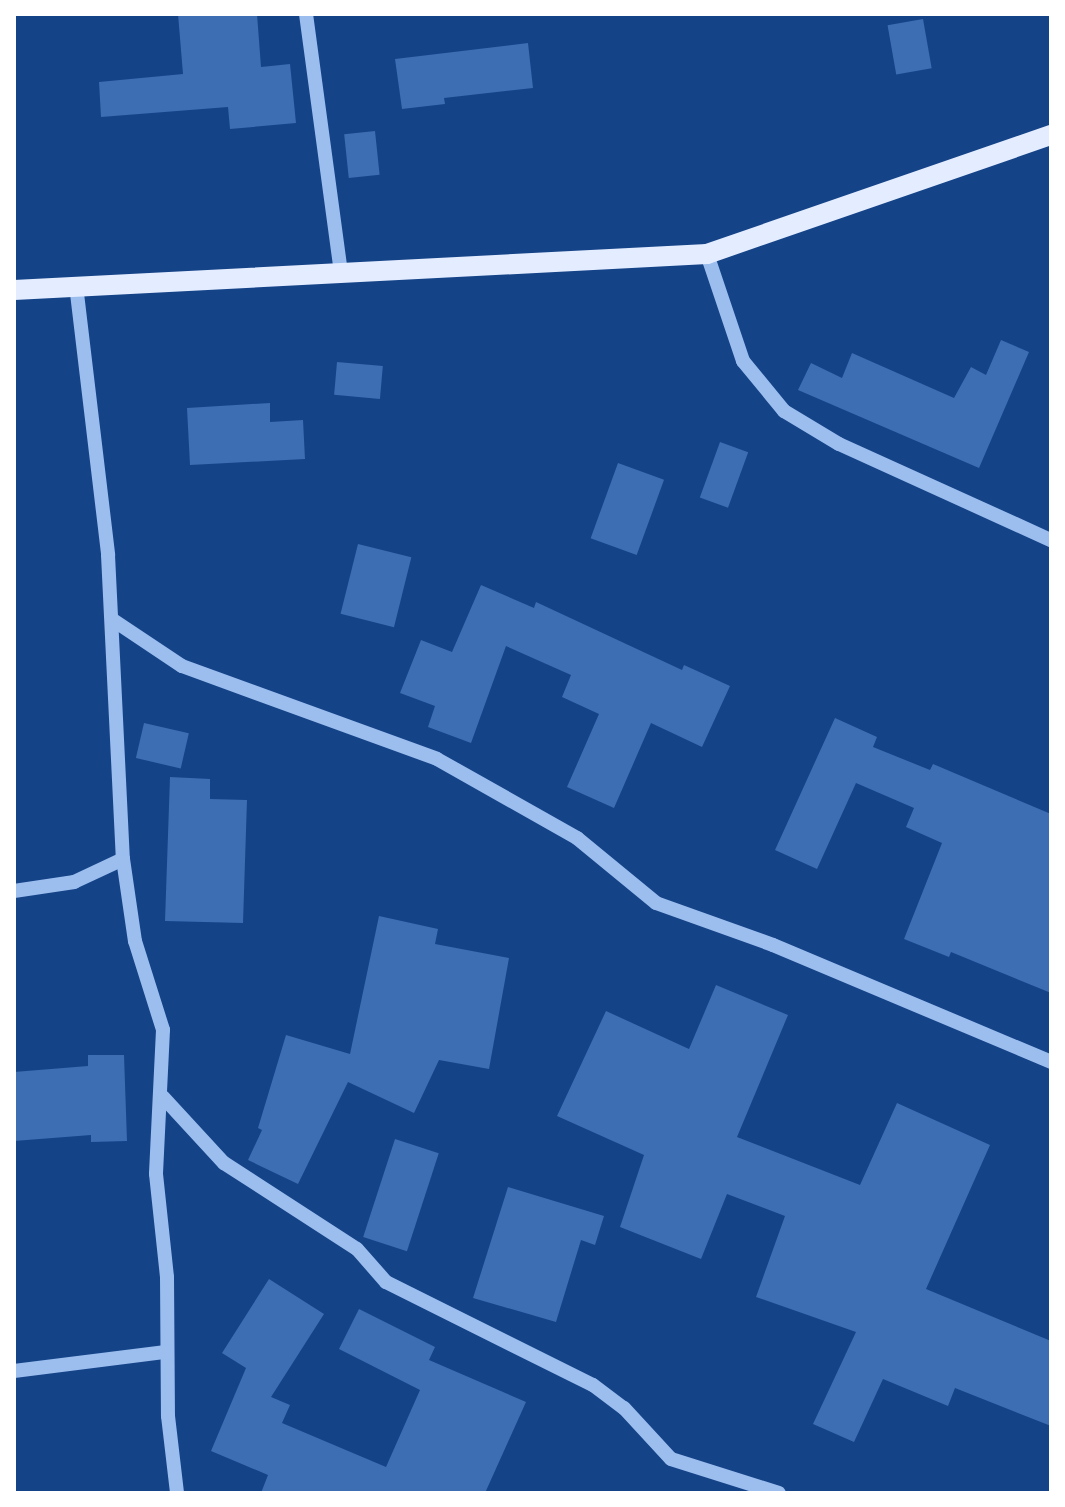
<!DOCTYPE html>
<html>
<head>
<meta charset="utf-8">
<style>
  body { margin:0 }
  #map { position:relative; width:1065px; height:1507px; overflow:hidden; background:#154388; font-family:Helvetica,sans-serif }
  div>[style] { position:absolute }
  .building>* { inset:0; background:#3d6db2; transform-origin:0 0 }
  .minor>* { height:14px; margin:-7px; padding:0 7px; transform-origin:7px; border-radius:7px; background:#9bbeef }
  .major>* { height:20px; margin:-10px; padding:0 10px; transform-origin:10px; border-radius:10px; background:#e3edff }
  span { translate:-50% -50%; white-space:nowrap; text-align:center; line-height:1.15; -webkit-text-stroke:6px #154388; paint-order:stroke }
  .frame { position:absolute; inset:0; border:16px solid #fff; pointer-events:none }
</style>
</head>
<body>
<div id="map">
  <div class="building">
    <div style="clip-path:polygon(178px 14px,257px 14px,261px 67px,290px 64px,296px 123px,230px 129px,228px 107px,101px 117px,99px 82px,183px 74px)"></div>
    <div style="left:923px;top:19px;width:50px;height:36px;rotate:80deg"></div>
    <div style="clip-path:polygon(528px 43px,533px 88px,444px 98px,445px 104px,402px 109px,395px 59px)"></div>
    <div style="left:375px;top:131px;width:44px;height:31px;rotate:84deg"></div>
    <div style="clip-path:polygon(1001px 340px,1029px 352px,979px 468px,798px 390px,811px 363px,842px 378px,852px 353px,954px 398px,971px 367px,986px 375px)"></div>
    <div style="left:337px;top:362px;width:46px;height:33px;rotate:5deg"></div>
    <div style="clip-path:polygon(270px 403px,270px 422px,303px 420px,305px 459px,190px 465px,187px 408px)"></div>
    <div style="left:720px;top:442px;width:30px;height:59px;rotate:20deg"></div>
    <div style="left:618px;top:463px;width:49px;height:80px;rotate:20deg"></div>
    <div style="left:358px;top:544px;width:55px;height:72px;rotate:14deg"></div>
    <div style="clip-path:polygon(481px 585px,534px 608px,536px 602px,682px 670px,684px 665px,730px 686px,702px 747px,651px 723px,614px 808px,567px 787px,599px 714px,562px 697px,571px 675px,506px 646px,471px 743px,428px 727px,435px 706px,400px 693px,421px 640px,452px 652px)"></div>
    <div style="clip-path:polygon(835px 718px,877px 737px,873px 747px,930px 770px,933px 764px,1051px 814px,1051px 993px,951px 952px,949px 957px,904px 939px,942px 843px,906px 827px,914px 808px,856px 783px,817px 869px,775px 850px)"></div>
    <div style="left:144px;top:723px;width:46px;height:36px;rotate:13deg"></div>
    <div style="clip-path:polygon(170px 777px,210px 779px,210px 799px,247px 800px,243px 923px,165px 921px)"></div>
    <div style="clip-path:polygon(379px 916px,438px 929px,435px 944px,509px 958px,489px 1069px,439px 1060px,414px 1113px,348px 1082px,298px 1184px,248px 1160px,262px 1130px,258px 1128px,286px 1035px,350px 1054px)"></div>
    <div style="clip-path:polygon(716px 985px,788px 1015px,737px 1137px,860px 1185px,897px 1103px,990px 1145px,926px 1289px,1051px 1341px,1051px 1426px,955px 1388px,948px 1406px,883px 1379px,854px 1442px,813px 1424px,856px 1332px,756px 1297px,785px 1216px,727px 1194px,701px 1259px,620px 1227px,644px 1155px,557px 1116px,606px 1011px,689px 1049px)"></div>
    <div style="clip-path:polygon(88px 1055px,124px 1055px,127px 1141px,91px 1142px,91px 1135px,14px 1141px,14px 1072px,88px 1066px)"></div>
    <div style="left:395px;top:1139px;width:46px;height:103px;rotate:18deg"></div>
    <div style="clip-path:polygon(508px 1187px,604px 1216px,595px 1245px,581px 1240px,556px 1322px,473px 1298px)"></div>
    <div style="clip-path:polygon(269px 1279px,324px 1314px,271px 1397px,290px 1405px,282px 1423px,386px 1467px,420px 1390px,339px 1349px,359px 1309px,435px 1347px,429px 1360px,526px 1402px,485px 1493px,261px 1493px,268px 1475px,211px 1451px,246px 1368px,222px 1353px)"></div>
  </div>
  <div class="minor">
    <div style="left:306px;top:14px;width:262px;rotate:82.3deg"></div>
    <div style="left:707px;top:254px;width:113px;rotate:71.4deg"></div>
    <div style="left:743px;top:361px;width:65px;rotate:50.6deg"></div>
    <div style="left:784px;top:411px;width:64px;rotate:31deg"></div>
    <div style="left:839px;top:444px;width:233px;rotate:24.4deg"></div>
    <div style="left:76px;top:285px;width:272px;rotate:83.2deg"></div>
    <div style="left:108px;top:555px;width:304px;rotate:87.2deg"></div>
    <div style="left:123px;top:859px;width:83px;rotate:81.7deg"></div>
    <div style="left:135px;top:941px;width:93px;rotate:72.5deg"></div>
    <div style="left:163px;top:1030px;width:144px;rotate:92.8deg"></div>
    <div style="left:156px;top:1174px;width:104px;rotate:83.9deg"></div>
    <div style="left:167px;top:1277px;width:139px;rotate:89.6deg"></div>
    <div style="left:168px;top:1416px;width:78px;rotate:83.3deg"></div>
    <div style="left:113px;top:620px;width:83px;rotate:33.7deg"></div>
    <div style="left:182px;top:666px;width:271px;rotate:20deg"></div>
    <div style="left:437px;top:759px;width:161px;rotate:29.4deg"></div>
    <div style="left:577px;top:838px;width:102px;rotate:39.4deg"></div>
    <div style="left:656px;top:903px;width:124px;rotate:19.7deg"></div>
    <div style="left:773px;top:945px;width:302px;rotate:22.8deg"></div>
    <div style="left:14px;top:891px;width:61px;rotate:-8.5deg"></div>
    <div style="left:74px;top:882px;width:54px;rotate:-25.1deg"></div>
    <div style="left:163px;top:1097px;width:90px;rotate:47.3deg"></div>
    <div style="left:224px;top:1163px;width:158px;rotate:32.9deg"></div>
    <div style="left:357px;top:1249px;width:44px;rotate:48.7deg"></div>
    <div style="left:386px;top:1282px;width:231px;rotate:26.5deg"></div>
    <div style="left:593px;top:1385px;width:39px;rotate:37deg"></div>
    <div style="left:624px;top:1408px;width:69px;rotate:47.3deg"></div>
    <div style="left:671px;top:1459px;width:113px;rotate:17.5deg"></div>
    <div style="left:14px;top:1371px;width:151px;rotate:-7.2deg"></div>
  </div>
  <div class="major">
    <div style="left:14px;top:290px;width:694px;rotate:-2.97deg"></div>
    <div style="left:707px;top:254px;width:364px;rotate:-19.1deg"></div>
  </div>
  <div class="frame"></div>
</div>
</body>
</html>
